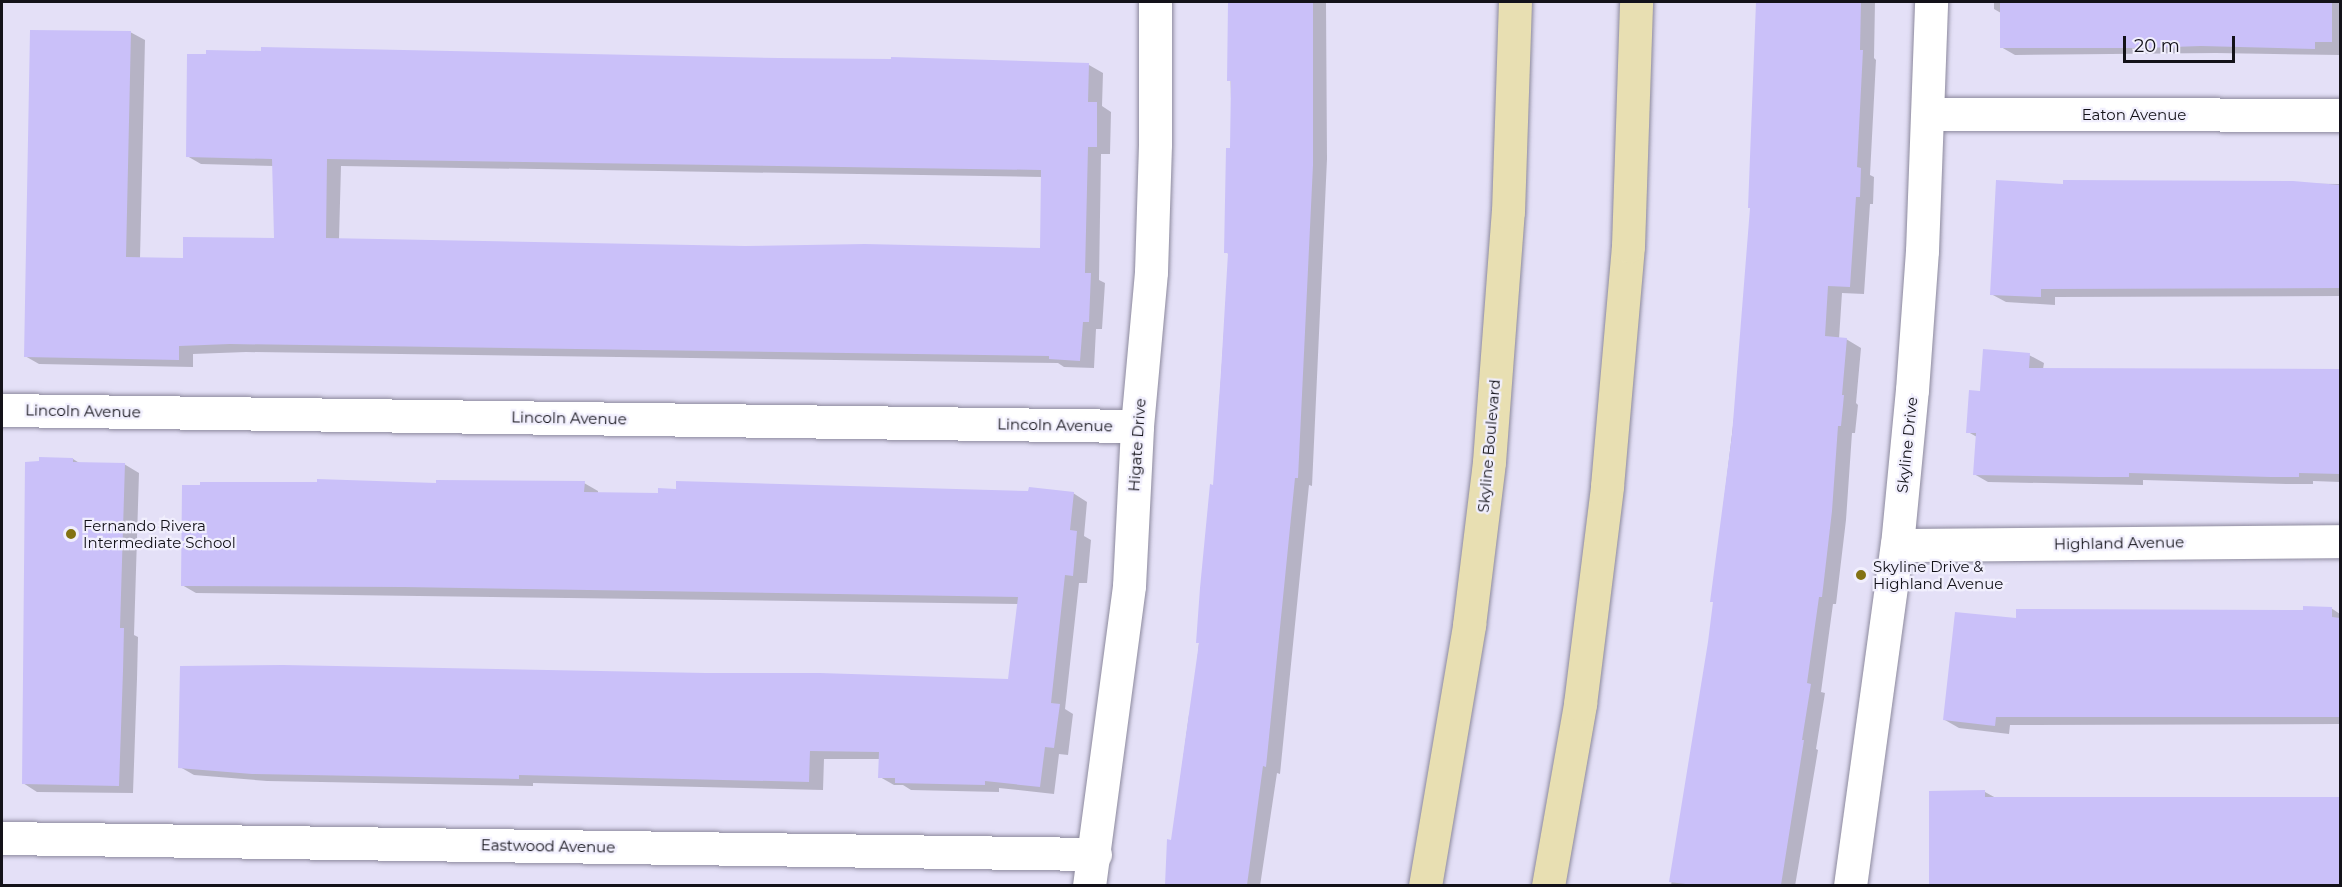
<!DOCTYPE html>
<html>
<head>
<meta charset="utf-8">
<style>
  body { margin:0 }
  #map { position:relative; width:2342px; height:887px; overflow:hidden; background:#e4e0f7; font-family:Montserrat,sans-serif }
  div>[style] { position:absolute }
  .shadow>* { inset:0; background:#0003 }
  .building>* { inset:0; background:#cac0f9 }
  .roads { filter:drop-shadow(0 0 2px #8c899d) drop-shadow(0 0 2px #8c899d) }
  .minor>* { height:33px; margin:-16.5px; padding:0 16.5px; transform-origin:16.5px; border-radius:16.5px; background:#fff }
  .primary>* { height:33px; margin:-16.5px; padding:0 16.5px; transform-origin:16.5px; border-radius:16.5px; background:#e8dfb2 }
  .dots>* { width:16px; height:16px; translate:-50% -50%; box-sizing:border-box; border:3px solid #f1effd; border-radius:50% }
  span { translate:-50% -50%; white-space:nowrap; text-align:center; line-height:1.15; -webkit-text-stroke:4.5px #f1effd; paint-order:stroke }
  .street-label { font-size:15px; color:#131219 }
  .poi-label { font-size:15px; color:#131219 }
  .left { translate:0 -50%; text-align:left }
  .frame { position:absolute; inset:0; border:3px solid #131219; pointer-events:none }
  .scale { position:absolute; left:2123px; top:36px; width:112px; height:27px; box-sizing:border-box; border:3px solid #131219; border-top:0; padding-left:8px; font-size:18px; line-height:21px; white-space:nowrap; color:#131219; -webkit-text-stroke:4px #f1effd; paint-order:stroke }
</style>
</head>
<body>
<div id="map">
  <div class="shadow">
    <div style="clip-path:polygon(1229px 2px,1326px 2px,1327px 159px,1312px 486px,1309px 485px,1280px 774px,1277px 773px,1260px 886px,1166px 886px,1168px 841px,1172px 842px,1189px 715px,1192px 716px,1214px 486px,1229px 254px,1225px 252px,1232px 149px)"></div>
    <div style="clip-path:polygon(1757px 2px,1875px 2px,1874px 58px,1876px 60px,1870px 175px,1874px 177px,1873px 204px,1870px 204px,1864px 294px,1842px 293px,1839px 339px,1846px 339px,1861px 348px,1856px 403px,1858px 405px,1855px 433px,1852px 433px,1846px 520px,1836px 604px,1833px 604px,1821px 692px,1825px 693px,1816px 749px,1818px 750px,1795px 886px,1671px 886px,1715px 602px,1712px 601px,1738px 384px,1752px 209px,1749px 207px)"></div>
    <div style="clip-path:polygon(1994px 2px,2340px 2px,2340px 55px,2216px 53px,2015px 55px,2001px 47px,2001px 13px,1994px 9px)"></div>
    <div style="clip-path:polygon(evenodd,130px 32px,145px 40px,140px 259px,184px 260px,276px 240px,274px 166px,201px 164px,187px 156px,1089px 65px,1103px 73px,1102px 106px,1111px 112px,1110px 154px,1101px 154px,1099px 280px,1105px 283px,1102px 329px,1096px 329px,1094px 368px,1064px 367px,1058px 363px,246px 352px,193px 354px,193px 367px,39px 364px,25px 356px,130px 32px,341px 166px,1042px 177px,1041px 250px,745px 248px,339px 239px,341px 166px)"></div>
    <div style="clip-path:polygon(2065px 181px,2340px 184px,2340px 296px,2055px 297px,2055px 305px,2006px 302px,1991px 294px,2065px 185px)"></div>
    <div style="clip-path:polygon(2029px 355px,2044px 363px,2043px 369px,2340px 370px,2340px 482px,2313px 481px,2313px 484px,2286px 484px,2143px 480px,2143px 485px,1988px 482px,1974px 474px,1977px 437px,1968px 432px,1981px 393px)"></div>
    <div style="clip-path:polygon(73px 459px,81px 464px,124px 464px,139px 473px,134px 635px,138px 637px,137px 679px,133px 793px,37px 792px,23px 783px)"></div>
    <div style="clip-path:polygon(584px 483px,598px 491px,598px 494px,1073px 493px,1087px 502px,1084px 536px,1091px 540px,1087px 583px,1079px 583px,1065px 709px,1073px 714px,1068px 755px,1059px 754px,1054px 794px,999px 788px,999px 792px,911px 790px,903px 785px,894px 785px,880px 777px,880px 759px,824px 759px,823px 790px,533px 783px,533px 786px,267px 781px,194px 775px,180px 767px,1009px 680px,1018px 604px,196px 593px,182px 585px,438px 484px)"></div>
    <div style="clip-path:polygon(2331px 608px,2340px 614px,2340px 724px,2010px 725px,2009px 734px,1959px 728px,1945px 720px,2018px 620px,2304px 611px)"></div>
    <div style="clip-path:polygon(1985px 792px,1996px 798px,2340px 797px,2340px 886px,1934px 886px,1931px 883px)"></div>
  </div>
  <div class="building">
    <div style="clip-path:polygon(1228px 2px,1313px 2px,1313px 165px,1298px 478px,1295px 478px,1266px 767px,1263px 766px,1247px 885px,1165px 885px,1167px 839px,1171px 840px,1199px 643px,1196px 643px,1200px 588px,1210px 484px,1213px 485px,1221px 372px,1228px 253px,1224px 253px,1226px 148px,1230px 148px,1231px 81px,1227px 81px)"></div>
    <div style="clip-path:polygon(1756px 2px,1861px 2px,1860px 50px,1863px 50px,1857px 167px,1861px 168px,1860px 197px,1856px 197px,1850px 287px,1828px 286px,1825px 336px,1847px 338px,1842px 395px,1844px 395px,1841px 426px,1838px 426px,1832px 511px,1822px 597px,1819px 597px,1807px 683px,1811px 684px,1802px 740px,1804px 740px,1781px 885px,1694px 885px,1669px 882px,1708px 642px,1713px 602px,1710px 602px,1732px 435px,1750px 208px,1748px 208px)"></div>
    <div style="clip-path:polygon(2000px 2px,2332px 2px,2332px 42px,2315px 42px,2315px 49px,2201px 46px,2145px 48px,2000px 48px)"></div>
    <div style="clip-path:polygon(evenodd,30px 30px,131px 31px,126px 257px,183px 258px,183px 237px,274px 238px,272px 159px,186px 157px,187px 54px,206px 54px,206px 50px,261px 51px,261px 47px,779px 58px,891px 59px,891px 57px,1089px 63px,1088px 102px,1097px 102px,1097px 147px,1088px 147px,1085px 273px,1091px 273px,1089px 322px,1083px 322px,1080px 361px,1049px 359px,1049px 356px,230px 344px,179px 346px,179px 360px,24px 357px,30px 30px,327px 159px,1041px 170px,1040px 248px,865px 244px,745px 246px,326px 238px,327px 159px)"></div>
    <div style="clip-path:polygon(1996px 180px,2063px 184px,2063px 180px,2293px 181px,2340px 185px,2340px 288px,2041px 289px,2041px 297px,1990px 295px)"></div>
    <div style="clip-path:polygon(1983px 349px,2030px 353px,2029px 368px,2340px 369px,2340px 474px,2299px 473px,2299px 477px,2271px 477px,2129px 473px,2129px 477px,2100px 477px,1973px 475px,1976px 433px,1966px 433px,1969px 390px,1980px 391px)"></div>
    <div style="clip-path:polygon(39px 457px,73px 458px,73px 462px,125px 463px,120px 628px,124px 628px,123px 671px,119px 786px,22px 784px,25px 462px,39px 461px)"></div>
    <div style="clip-path:polygon(317px 479px,436px 483px,436px 480px,585px 481px,584px 492px,658px 493px,658px 488px,676px 489px,676px 481px,1028px 491px,1029px 487px,1074px 492px,1070px 530px,1077px 531px,1073px 576px,1065px 575px,1051px 703px,1060px 704px,1054px 748px,1045px 747px,1040px 787px,985px 781px,985px 785px,895px 783px,895px 778px,878px 778px,879px 752px,810px 751px,809px 782px,519px 775px,519px 779px,252px 774px,178px 768px,180px 666px,283px 665px,706px 673px,820px 673px,1008px 679px,1018px 597px,404px 587px,181px 586px,182px 485px,200px 485px,200px 482px,317px 482px)"></div>
    <div style="clip-path:polygon(2303px 606px,2332px 607px,2332px 617px,2340px 618px,2340px 717px,1996px 717px,1995px 726px,1943px 720px,1955px 612px,2016px 618px,2016px 609px,2303px 610px)"></div>
    <div style="clip-path:polygon(1985px 790px,1985px 797px,2340px 797px,2340px 885px,1929px 884px,1929px 791px)"></div>
  </div>
  <div class="roads">
    <div class="minor">
      <div style="left:1928px;top:114px;width:412px;rotate:0.1deg"></div>
      <div style="left:2px;top:410px;width:1135px;rotate:0.81deg"></div>
      <div style="left:1897px;top:545px;width:443px;rotate:-0.5deg"></div>
      <div style="left:2px;top:838px;width:1093px;rotate:0.84deg"></div>
      <div style="left:1089px;top:886px;width:303px;rotate:-82.4deg"></div>
      <div style="left:1129px;top:586px;width:160px;rotate:-87.1deg"></div>
      <div style="left:1137px;top:426px;width:155px;rotate:-84.8deg"></div>
      <div style="left:1151px;top:272px;width:128px;rotate:-88.2deg"></div>
      <div style="left:1155px;top:144px;width:142px;rotate:-90deg"></div>
      <div style="left:1850px;top:886px;width:344px;rotate:-82.2deg"></div>
      <div style="left:1897px;top:545px;width:156px;rotate:-84.5deg"></div>
      <div style="left:1912px;top:390px;width:139px;rotate:-85.9deg"></div>
      <div style="left:1922px;top:251px;width:249px;rotate:-87.9deg"></div>
    </div>
    <div class="primary">
      <div style="left:1425px;top:886px;width:265px;rotate:-80.4deg"></div>
      <div style="left:1469px;top:625px;width:164px;rotate:-83deg"></div>
      <div style="left:1489px;top:462px;width:251px;rotate:-85.7deg"></div>
      <div style="left:1508px;top:212px;width:210px;rotate:-88.1deg"></div>
      <div style="left:1548px;top:886px;width:185px;rotate:-80deg"></div>
      <div style="left:1580px;top:704px;width:220px;rotate:-82.9deg"></div>
      <div style="left:1607px;top:486px;width:241px;rotate:-85deg"></div>
      <div style="left:1628px;top:246px;width:244px;rotate:-88.1deg"></div>
    </div>
  </div>
  <div class="dots">
    <div style="left:71px;top:534px;background:#837213"></div>
    <div style="left:1861px;top:575px;background:#837213"></div>
  </div>
  <div class="street-label">
    <span style="left:2134px;top:115px">Eaton Avenue</span>
    <span style="left:83px;top:411px;rotate:1deg">Lincoln Avenue</span>
    <span style="left:569px;top:418px;rotate:1deg">Lincoln Avenue</span>
    <span style="left:1055px;top:425px;rotate:1deg">Lincoln Avenue</span>
    <span style="left:1137px;top:445px;rotate:-86deg">Higate Drive</span>
    <span style="left:1907px;top:445px;rotate:-84deg">Skyline Drive</span>
    <span style="left:1489px;top:446px;rotate:-85deg">Skyline Boulevard</span>
    <span style="left:2119px;top:543px;rotate:-1deg">Highland Avenue</span>
    <span style="left:548px;top:846px;rotate:1deg">Eastwood Avenue</span>
  </div>
  <div class="poi-label">
    <span class="left" style="left:83px;top:534px">Fernando Rivera<br>Intermediate School</span>
    <span class="left" style="left:1873px;top:575px">Skyline Drive &amp;<br>Highland Avenue</span>
  </div>
  <div class="frame"></div>
  <div class="scale">20 m</div>
</div>
</body>
</html>
